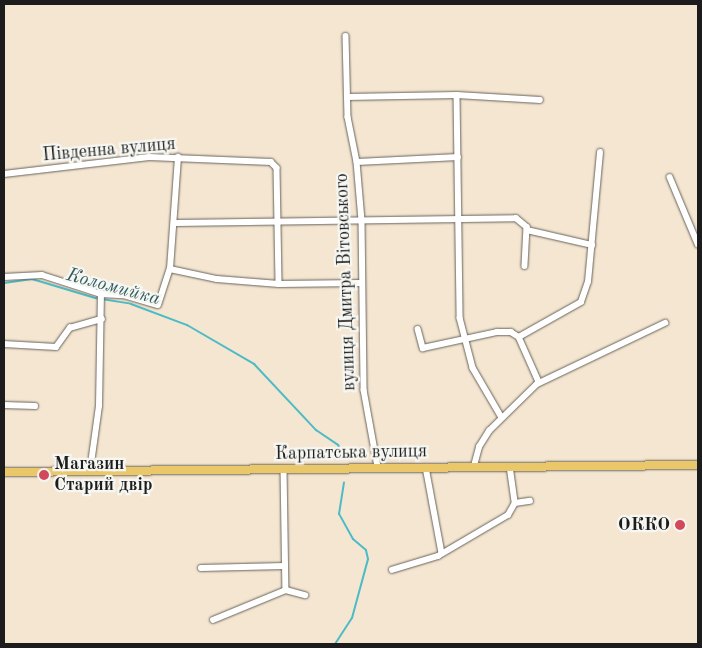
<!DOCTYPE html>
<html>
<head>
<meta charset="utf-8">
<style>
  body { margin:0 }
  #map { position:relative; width:702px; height:648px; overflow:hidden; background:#f4e6d1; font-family:"Old Standard TT",serif }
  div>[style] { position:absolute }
  .stream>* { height:2px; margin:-1px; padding:0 1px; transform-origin:1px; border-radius:1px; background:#4dbbc6 }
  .roads { filter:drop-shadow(0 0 1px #68635b) drop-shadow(0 0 1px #68635b) }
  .minor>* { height:5.5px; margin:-2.75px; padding:0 2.75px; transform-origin:2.75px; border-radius:2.75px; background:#fff }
  .major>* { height:8px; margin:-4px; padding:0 4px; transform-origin:4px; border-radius:4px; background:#eac769 }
  .dots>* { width:14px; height:14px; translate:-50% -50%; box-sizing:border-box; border:2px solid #f6f6f2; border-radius:50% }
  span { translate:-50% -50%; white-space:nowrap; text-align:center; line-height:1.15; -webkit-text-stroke:4.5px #f6f6f2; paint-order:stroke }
  .street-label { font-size:18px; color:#1c1c1c }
  .poi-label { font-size:18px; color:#1c1c1c; font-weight:700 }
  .left { translate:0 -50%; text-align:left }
  .right { translate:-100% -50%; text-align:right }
  .water-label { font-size:19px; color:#305c60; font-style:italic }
  .frame { position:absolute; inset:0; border:5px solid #1c1c1c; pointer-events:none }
</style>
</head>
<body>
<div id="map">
  <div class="stream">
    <div style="left:4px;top:283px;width:28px;rotate:-8deg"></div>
    <div style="left:32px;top:279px;width:66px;rotate:16.8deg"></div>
    <div style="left:95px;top:298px;width:36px;rotate:9deg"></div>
    <div style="left:131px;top:304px;width:60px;rotate:20.6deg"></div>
    <div style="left:187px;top:325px;width:78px;rotate:30.2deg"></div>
    <div style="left:254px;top:364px;width:91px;rotate:46.8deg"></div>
    <div style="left:316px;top:430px;width:27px;rotate:34deg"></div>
    <div style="left:338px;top:445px;width:12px;rotate:66deg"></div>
    <div style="left:335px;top:644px;width:31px;rotate:-57deg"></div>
    <div style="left:352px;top:618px;width:61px;rotate:-74.8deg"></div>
    <div style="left:368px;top:559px;width:9px;rotate:-103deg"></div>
    <div style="left:366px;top:550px;width:17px;rotate:-140deg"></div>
    <div style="left:353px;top:539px;width:29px;rotate:-119deg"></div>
    <div style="left:339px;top:514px;width:32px;rotate:-81deg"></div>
  </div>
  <div class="roads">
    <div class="minor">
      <div style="left:346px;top:36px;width:81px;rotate:88.6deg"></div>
      <div style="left:348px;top:117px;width:46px;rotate:78.7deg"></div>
      <div style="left:357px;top:162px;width:58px;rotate:85.1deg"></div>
      <div style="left:362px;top:220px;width:170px;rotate:89.3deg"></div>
      <div style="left:364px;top:390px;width:78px;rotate:79.7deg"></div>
      <div style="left:457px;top:95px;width:223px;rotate:89.2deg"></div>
      <div style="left:460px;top:318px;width:52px;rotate:75.4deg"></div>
      <div style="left:473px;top:368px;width:56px;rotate:59.7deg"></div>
      <div style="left:347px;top:97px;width:110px;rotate:-1deg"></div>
      <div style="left:457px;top:95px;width:83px;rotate:3.4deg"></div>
      <div style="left:357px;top:162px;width:101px;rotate:-2.8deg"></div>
      <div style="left:4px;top:174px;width:146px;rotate:-6.7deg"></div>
      <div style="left:149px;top:157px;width:122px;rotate:2.3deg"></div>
      <div style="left:271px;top:162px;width:8px;rotate:45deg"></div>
      <div style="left:277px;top:168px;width:116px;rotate:89deg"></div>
      <div style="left:670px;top:177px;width:73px;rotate:67.3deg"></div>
      <div style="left:176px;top:223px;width:340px;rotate:-0.8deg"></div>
      <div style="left:516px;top:218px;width:14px;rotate:39deg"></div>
      <div style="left:527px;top:227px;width:39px;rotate:93deg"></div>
      <div style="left:527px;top:230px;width:67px;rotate:13deg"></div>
      <div style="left:170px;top:269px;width:48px;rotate:12deg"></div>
      <div style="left:217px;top:279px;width:62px;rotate:4.6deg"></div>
      <div style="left:279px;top:284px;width:82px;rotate:-0.7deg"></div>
      <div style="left:4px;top:277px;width:38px;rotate:-3deg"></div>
      <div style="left:42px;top:275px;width:62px;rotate:17.9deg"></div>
      <div style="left:101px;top:294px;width:22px;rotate:3deg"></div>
      <div style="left:123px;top:295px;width:36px;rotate:16deg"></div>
      <div style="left:158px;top:305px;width:38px;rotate:-72deg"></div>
      <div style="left:170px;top:269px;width:112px;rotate:-85.9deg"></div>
      <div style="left:418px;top:329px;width:20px;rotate:75deg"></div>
      <div style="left:423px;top:348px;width:76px;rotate:-12.2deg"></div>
      <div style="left:497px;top:332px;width:14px"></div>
      <div style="left:511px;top:332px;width:9px;rotate:32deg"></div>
      <div style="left:519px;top:337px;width:71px;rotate:-29.4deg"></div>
      <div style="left:581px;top:302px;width:21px;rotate:-71deg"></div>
      <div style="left:588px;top:282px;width:130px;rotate:-84.7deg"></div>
      <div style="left:519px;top:337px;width:49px;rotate:66deg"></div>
      <div style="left:4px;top:344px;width:52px;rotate:3.3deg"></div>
      <div style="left:56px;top:347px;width:24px;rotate:-54deg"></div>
      <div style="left:70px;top:328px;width:33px;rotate:-16deg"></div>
      <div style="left:4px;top:405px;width:31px;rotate:2deg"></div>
      <div style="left:474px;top:466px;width:20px;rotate:-75deg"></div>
      <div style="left:479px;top:447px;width:19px;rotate:-58deg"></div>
      <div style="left:489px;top:431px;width:67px;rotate:-44.4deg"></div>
      <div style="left:537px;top:384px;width:142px;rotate:-25.5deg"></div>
      <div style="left:510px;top:466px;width:37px;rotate:82deg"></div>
      <div style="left:426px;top:467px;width:87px;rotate:79.5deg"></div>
      <div style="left:284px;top:469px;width:121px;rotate:89.1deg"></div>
      <div style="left:90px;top:471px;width:66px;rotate:-82.1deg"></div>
      <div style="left:99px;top:406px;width:112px;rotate:-89deg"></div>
      <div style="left:201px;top:568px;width:83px;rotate:-1.4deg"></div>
      <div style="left:392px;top:570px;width:48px;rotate:-16.9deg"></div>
      <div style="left:438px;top:556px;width:81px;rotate:-30.4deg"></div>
      <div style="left:508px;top:515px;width:14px;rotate:-60deg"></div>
      <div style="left:515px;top:503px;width:15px;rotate:-8deg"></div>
      <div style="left:213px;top:620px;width:79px;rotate:-22.3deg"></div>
      <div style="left:286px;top:590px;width:20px;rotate:15deg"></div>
    </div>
    <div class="major">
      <div style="left:4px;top:472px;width:694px;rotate:-0.58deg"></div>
    </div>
  </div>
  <div class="dots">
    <div style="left:44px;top:475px;background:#d1495b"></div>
    <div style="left:680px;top:525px;background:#d1495b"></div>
  </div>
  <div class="street-label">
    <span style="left:109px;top:150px;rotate:-5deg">Південна вулиця</span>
    <span style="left:346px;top:282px;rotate:-92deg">вулиця Дмитра Вітовського</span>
    <span style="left:351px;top:453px;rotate:-1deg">Карпатська вулиця</span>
  </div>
  <div class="poi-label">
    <span class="left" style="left:54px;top:475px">Магазин<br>Старий двір</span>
    <span class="right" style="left:670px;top:525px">ОККО</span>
  </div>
  <div class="water-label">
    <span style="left:113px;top:288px;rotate:15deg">Коломийка</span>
  </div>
  <div class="frame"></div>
</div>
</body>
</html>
